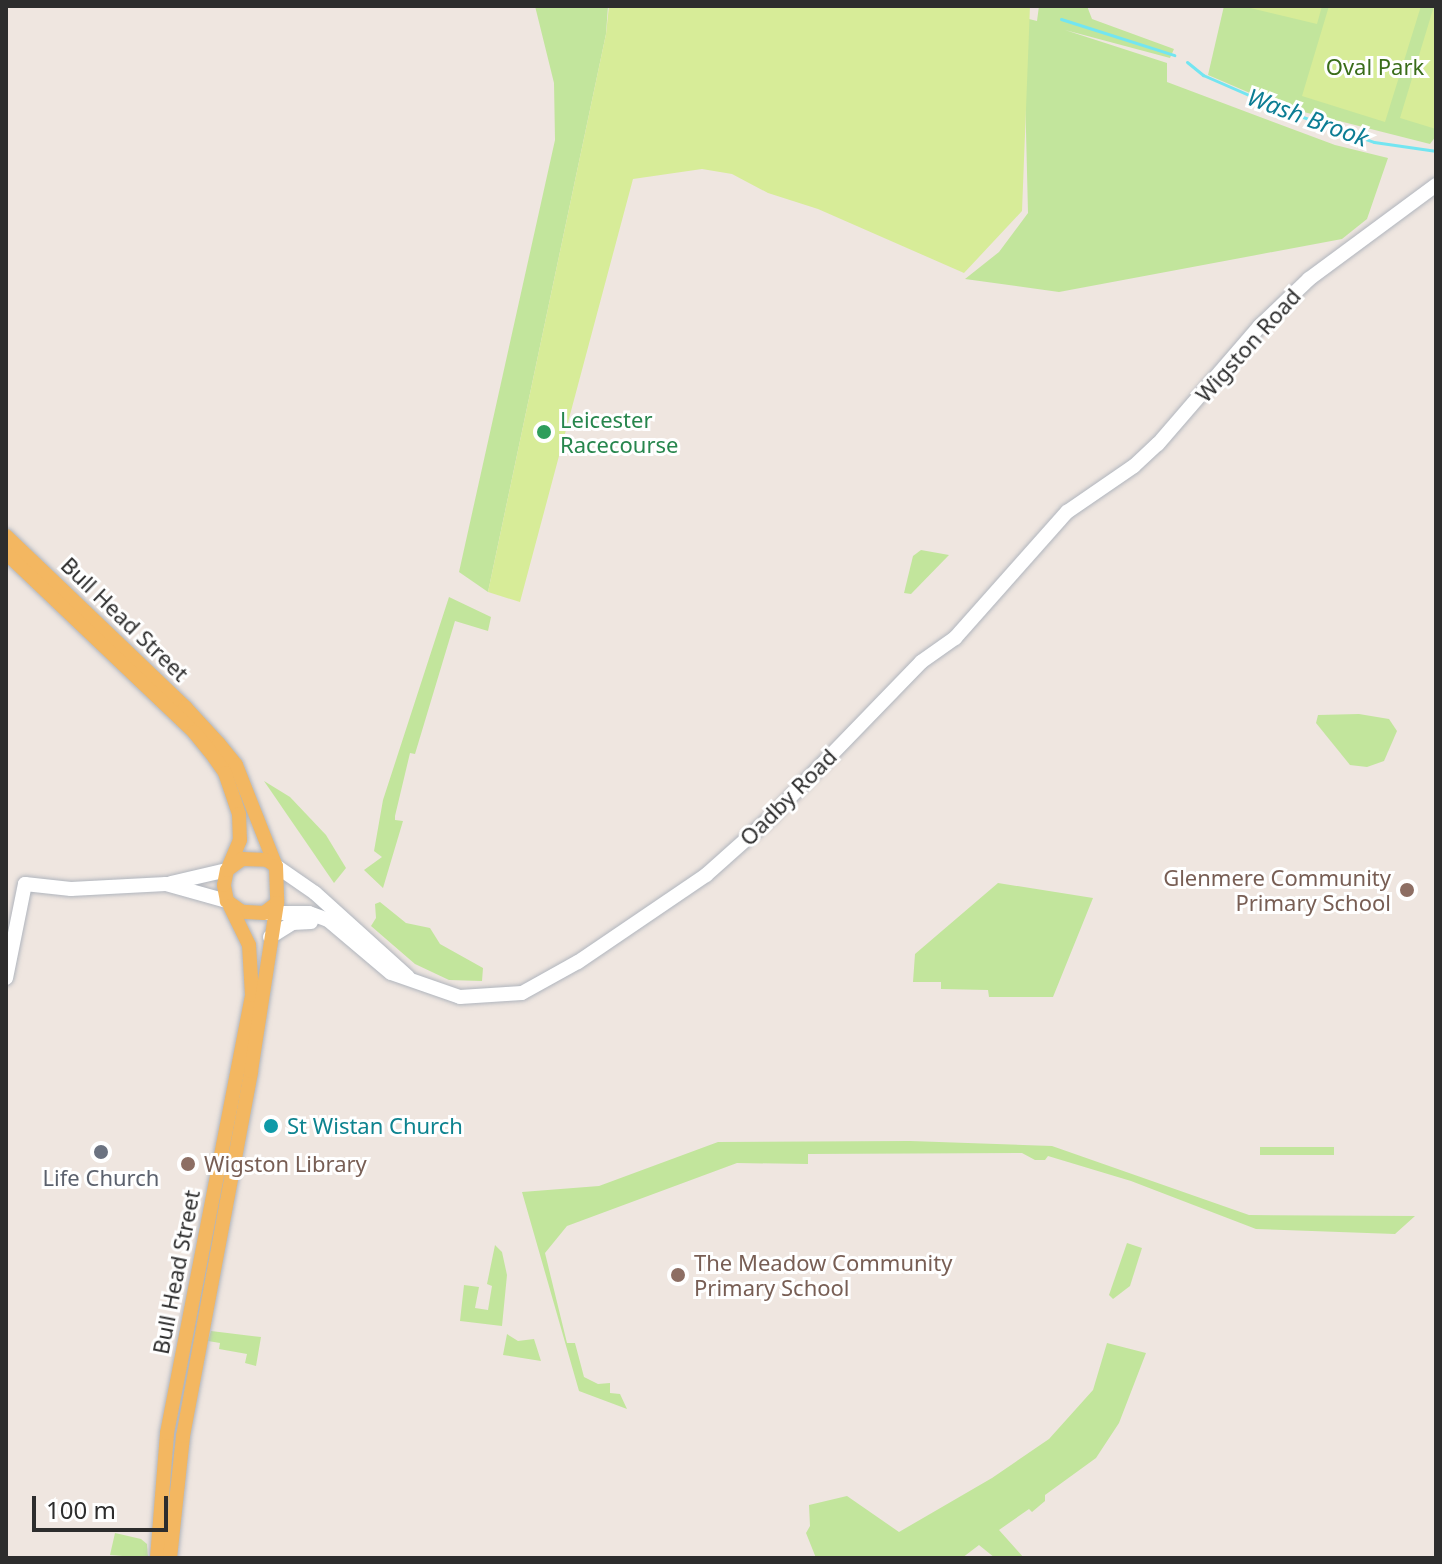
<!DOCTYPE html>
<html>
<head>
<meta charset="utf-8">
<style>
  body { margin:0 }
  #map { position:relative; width:1442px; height:1564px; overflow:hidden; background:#efe6e0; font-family:"Noto Sans",sans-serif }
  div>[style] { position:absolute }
  .green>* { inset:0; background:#c2e59c; transform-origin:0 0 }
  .pitch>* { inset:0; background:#d7ec98 }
  .stream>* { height:3px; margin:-1.5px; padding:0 1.5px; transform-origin:1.5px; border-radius:1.5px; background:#73e5f1 }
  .roads { filter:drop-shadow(0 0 2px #b0b5bd) drop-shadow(0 0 2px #b0b5bd) }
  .secondary>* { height:14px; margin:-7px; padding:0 7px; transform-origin:7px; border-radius:7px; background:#fff }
  .primary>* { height:14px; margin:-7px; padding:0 7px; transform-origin:7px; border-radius:7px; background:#f3b761 }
  .dots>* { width:22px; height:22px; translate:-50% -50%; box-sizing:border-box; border:4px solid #fff; border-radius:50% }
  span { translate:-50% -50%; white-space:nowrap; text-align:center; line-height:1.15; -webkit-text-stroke:6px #fff; paint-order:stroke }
  .park-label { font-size:22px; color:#3a6d1a }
  .street-label { font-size:22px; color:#2d2d2d }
  .leisure-label { font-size:22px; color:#27864d }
  .left { translate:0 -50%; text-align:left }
  .education-label { font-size:22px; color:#785e54 }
  .right { translate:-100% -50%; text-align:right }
  .culture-label { font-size:22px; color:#0d838f }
  .worship-label { font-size:22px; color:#5b616d }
  .water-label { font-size:24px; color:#0c7d94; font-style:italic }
  .frame { position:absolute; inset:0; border:8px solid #2d2d2d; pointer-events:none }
  .scale { position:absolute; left:32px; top:1496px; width:136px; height:36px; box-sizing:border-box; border:4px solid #2d2d2d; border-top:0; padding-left:10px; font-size:24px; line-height:28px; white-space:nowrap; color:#2d2d2d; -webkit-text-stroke:6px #fff; paint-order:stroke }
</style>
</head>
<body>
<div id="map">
  <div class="green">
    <div style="clip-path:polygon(535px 6px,608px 6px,606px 34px,488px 592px,459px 572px,555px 140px,554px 83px)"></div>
    <div style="clip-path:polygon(1039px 6px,1087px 6px,1092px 19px,1174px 49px,1170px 58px,1065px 30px,1167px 63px,1167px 82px,1335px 145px,1388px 158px,1367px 219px,1342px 239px,1059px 292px,965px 279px,999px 252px,1028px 213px,1025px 90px,1029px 19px,1037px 21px)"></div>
    <div style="clip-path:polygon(1224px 6px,1436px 6px,1436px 136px,1430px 144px,1280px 106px,1208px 75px)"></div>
    <div style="clip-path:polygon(921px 550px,949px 555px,911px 594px,904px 593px,913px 556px)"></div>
    <div style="clip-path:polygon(449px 597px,491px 617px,488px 631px,455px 621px,415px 754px,410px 753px,395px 816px,395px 820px,403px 821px,383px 888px,364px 870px,382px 857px,374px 851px,383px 800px)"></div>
    <div style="clip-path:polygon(1359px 714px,1389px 719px,1397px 731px,1384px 761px,1367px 767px,1350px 765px,1316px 723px,1318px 715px)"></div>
    <div style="clip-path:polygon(264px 781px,290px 797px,326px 835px,346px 868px,334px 883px)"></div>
    <div style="clip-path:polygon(998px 883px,1093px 898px,1053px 997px,989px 997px,988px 990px,941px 989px,941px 982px,913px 982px,915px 954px)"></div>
    <div style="clip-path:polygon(380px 902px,406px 923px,430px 928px,440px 944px,483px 968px,482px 981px,449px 980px,415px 964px,371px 926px,376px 918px,375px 904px)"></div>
    <div style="clip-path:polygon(910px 1141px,1052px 1146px,1249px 1215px,1415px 1216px,1395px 1234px,1256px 1229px,1131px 1181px,1048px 1156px,1045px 1160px,1035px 1160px,1022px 1153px,808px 1154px,808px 1164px,737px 1163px,567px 1226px,545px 1253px,567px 1343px,575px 1343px,584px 1377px,598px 1384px,610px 1383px,610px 1393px,620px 1394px,627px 1409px,579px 1391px,522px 1192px,599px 1186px,718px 1142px)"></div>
    <div style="left:1334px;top:1147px;width:8px;height:74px;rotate:90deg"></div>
    <div style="clip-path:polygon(1127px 1243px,1142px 1248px,1130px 1286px,1113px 1299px,1109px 1295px)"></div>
    <div style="clip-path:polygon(495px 1245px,502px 1252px,507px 1275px,502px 1326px,460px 1321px,464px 1285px,479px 1287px,475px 1308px,488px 1310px,492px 1286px,487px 1284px)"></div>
    <div style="clip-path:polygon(211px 1331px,261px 1337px,256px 1366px,245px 1363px,247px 1354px,219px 1349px,220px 1343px,208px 1341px)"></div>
    <div style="clip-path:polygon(507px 1334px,518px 1341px,534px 1339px,541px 1361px,503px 1355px)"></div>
    <div style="clip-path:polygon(1107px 1343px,1146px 1353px,1119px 1423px,1096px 1458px,1045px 1495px,1045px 1501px,1032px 1512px,1029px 1509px,999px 1530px,1024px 1558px,995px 1558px,979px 1545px,962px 1558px,816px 1558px,806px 1533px,810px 1526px,809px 1505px,847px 1496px,899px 1532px,992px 1478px,1049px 1439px,1093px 1390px)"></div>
    <div style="clip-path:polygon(115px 1533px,141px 1539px,147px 1544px,148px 1558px,110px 1555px)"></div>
  </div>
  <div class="pitch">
    <div style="clip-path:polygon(609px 6px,1030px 6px,1022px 211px,964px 273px,818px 209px,768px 193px,732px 174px,702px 169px,633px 179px,520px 602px,488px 592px,606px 34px)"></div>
    <div style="clip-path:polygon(1242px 6px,1322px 6px,1317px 24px)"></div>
    <div style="clip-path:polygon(1329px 6px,1421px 6px,1385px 122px,1302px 96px)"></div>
    <div style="clip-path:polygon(1434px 6px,1436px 6px,1436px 129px,1400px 118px)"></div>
  </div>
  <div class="stream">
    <div style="left:1061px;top:19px;width:119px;rotate:17.7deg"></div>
    <div style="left:1187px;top:62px;width:21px;rotate:39deg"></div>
    <div style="left:1203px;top:75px;width:87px;rotate:23.6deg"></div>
    <div style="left:1283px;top:110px;width:96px;rotate:19.4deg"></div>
    <div style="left:1374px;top:142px;width:63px;rotate:8.3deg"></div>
  </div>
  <div class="roads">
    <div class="secondary">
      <div style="left:276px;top:866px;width:47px;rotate:34.7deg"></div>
      <div style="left:315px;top:893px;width:125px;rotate:42.1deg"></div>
      <div style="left:171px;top:883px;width:57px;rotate:-13.1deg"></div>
      <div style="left:265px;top:913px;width:44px"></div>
      <div style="left:309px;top:913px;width:20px;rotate:20deg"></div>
      <div style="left:328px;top:920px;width:82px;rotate:40.1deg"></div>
      <div style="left:391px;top:973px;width:73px;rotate:19.2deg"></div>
      <div style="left:460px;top:997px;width:62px;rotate:-3.7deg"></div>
      <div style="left:522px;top:993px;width:64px;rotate:-29deg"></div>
      <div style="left:578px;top:962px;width:155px;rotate:-34.2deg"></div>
      <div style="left:706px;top:875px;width:87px;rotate:-41.7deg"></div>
      <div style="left:771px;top:817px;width:216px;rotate:-45.9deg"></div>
      <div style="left:921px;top:662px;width:42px;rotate:-35.2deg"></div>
      <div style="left:955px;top:638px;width:169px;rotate:-48.4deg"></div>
      <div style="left:1067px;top:512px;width:81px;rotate:-34.5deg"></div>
      <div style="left:1134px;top:466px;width:33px;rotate:-43deg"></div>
      <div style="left:1158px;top:444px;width:156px;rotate:-49.2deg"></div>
      <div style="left:1260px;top:326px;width:68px;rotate:-43.8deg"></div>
      <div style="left:1309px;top:279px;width:158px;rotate:-36.5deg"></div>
      <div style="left:270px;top:937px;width:26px;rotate:-32deg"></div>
      <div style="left:292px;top:923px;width:19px;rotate:-3deg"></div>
      <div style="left:6px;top:978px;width:96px;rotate:-78.6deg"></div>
      <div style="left:25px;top:884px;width:46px;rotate:6.2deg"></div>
      <div style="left:71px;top:889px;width:95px;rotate:-3deg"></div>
      <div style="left:166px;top:884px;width:63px;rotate:15.6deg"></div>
    </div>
    <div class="primary">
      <div style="left:6px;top:536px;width:248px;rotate:43.7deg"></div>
      <div style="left:185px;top:707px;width:50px;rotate:47.4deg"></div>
      <div style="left:219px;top:744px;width:27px;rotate:51deg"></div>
      <div style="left:236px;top:765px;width:106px;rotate:68.5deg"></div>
      <div style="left:6px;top:553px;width:260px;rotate:43.6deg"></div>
      <div style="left:194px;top:732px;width:32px;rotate:51deg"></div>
      <div style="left:214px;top:757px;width:19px;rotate:55deg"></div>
      <div style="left:225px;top:773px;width:43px;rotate:71.1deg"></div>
      <div style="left:239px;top:814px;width:26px;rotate:88deg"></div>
      <div style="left:240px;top:840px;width:28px;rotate:113deg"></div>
      <div style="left:242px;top:859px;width:25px;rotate:2deg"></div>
      <div style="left:267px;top:860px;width:11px;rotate:34deg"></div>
      <div style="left:276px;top:866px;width:37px;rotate:88deg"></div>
      <div style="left:277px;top:903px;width:16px;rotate:142deg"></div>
      <div style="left:264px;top:913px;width:22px;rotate:-177deg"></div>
      <div style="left:242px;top:912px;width:19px;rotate:-144deg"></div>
      <div style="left:227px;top:901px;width:16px;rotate:-101deg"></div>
      <div style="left:224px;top:885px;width:15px;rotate:-79deg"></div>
      <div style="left:227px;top:870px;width:19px;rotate:-36deg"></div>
      <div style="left:157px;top:1558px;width:125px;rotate:-85.4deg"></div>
      <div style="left:167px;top:1433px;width:446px;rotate:-79deg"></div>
      <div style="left:252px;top:995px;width:50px;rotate:-93.4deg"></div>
      <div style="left:249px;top:945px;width:43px;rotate:-116deg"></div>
      <div style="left:170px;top:1558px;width:123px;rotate:-83.9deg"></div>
      <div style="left:183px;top:1436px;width:371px;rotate:-79.4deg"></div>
      <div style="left:251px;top:1071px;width:170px;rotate:-81.2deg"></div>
    </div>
  </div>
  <div class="dots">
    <div style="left:544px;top:432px;background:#2e9e5b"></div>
    <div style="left:1407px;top:890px;background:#8d6e63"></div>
    <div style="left:271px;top:1126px;background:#0f9aa8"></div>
    <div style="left:101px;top:1152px;background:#6b7280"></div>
    <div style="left:188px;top:1164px;background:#8d6e63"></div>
    <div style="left:678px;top:1275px;background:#8d6e63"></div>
  </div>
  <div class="park-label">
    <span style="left:1375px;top:67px">Oval Park</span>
  </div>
  <div class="street-label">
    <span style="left:1248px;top:345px;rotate:-48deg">Wigston Road</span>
    <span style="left:125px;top:619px;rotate:44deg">Bull Head Street</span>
    <span style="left:788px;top:797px;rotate:-45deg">Oadby Road</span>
    <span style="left:176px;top:1272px;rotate:-79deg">Bull Head Street</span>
  </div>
  <div class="leisure-label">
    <span class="left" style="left:560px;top:432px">Leicester<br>Racecourse</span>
  </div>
  <div class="education-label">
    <span class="right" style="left:1391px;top:890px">Glenmere Community<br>Primary School</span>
    <span class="left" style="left:204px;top:1164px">Wigston Library</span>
    <span class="left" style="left:694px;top:1275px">The Meadow Community<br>Primary School</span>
  </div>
  <div class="culture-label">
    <span class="left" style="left:287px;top:1126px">St Wistan Church</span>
  </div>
  <div class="worship-label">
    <span style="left:101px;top:1178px">Life Church</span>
  </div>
  <div class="water-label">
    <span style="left:1308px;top:117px;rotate:20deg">Wash Brook</span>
  </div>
  <div class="frame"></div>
  <div class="scale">100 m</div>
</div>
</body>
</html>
